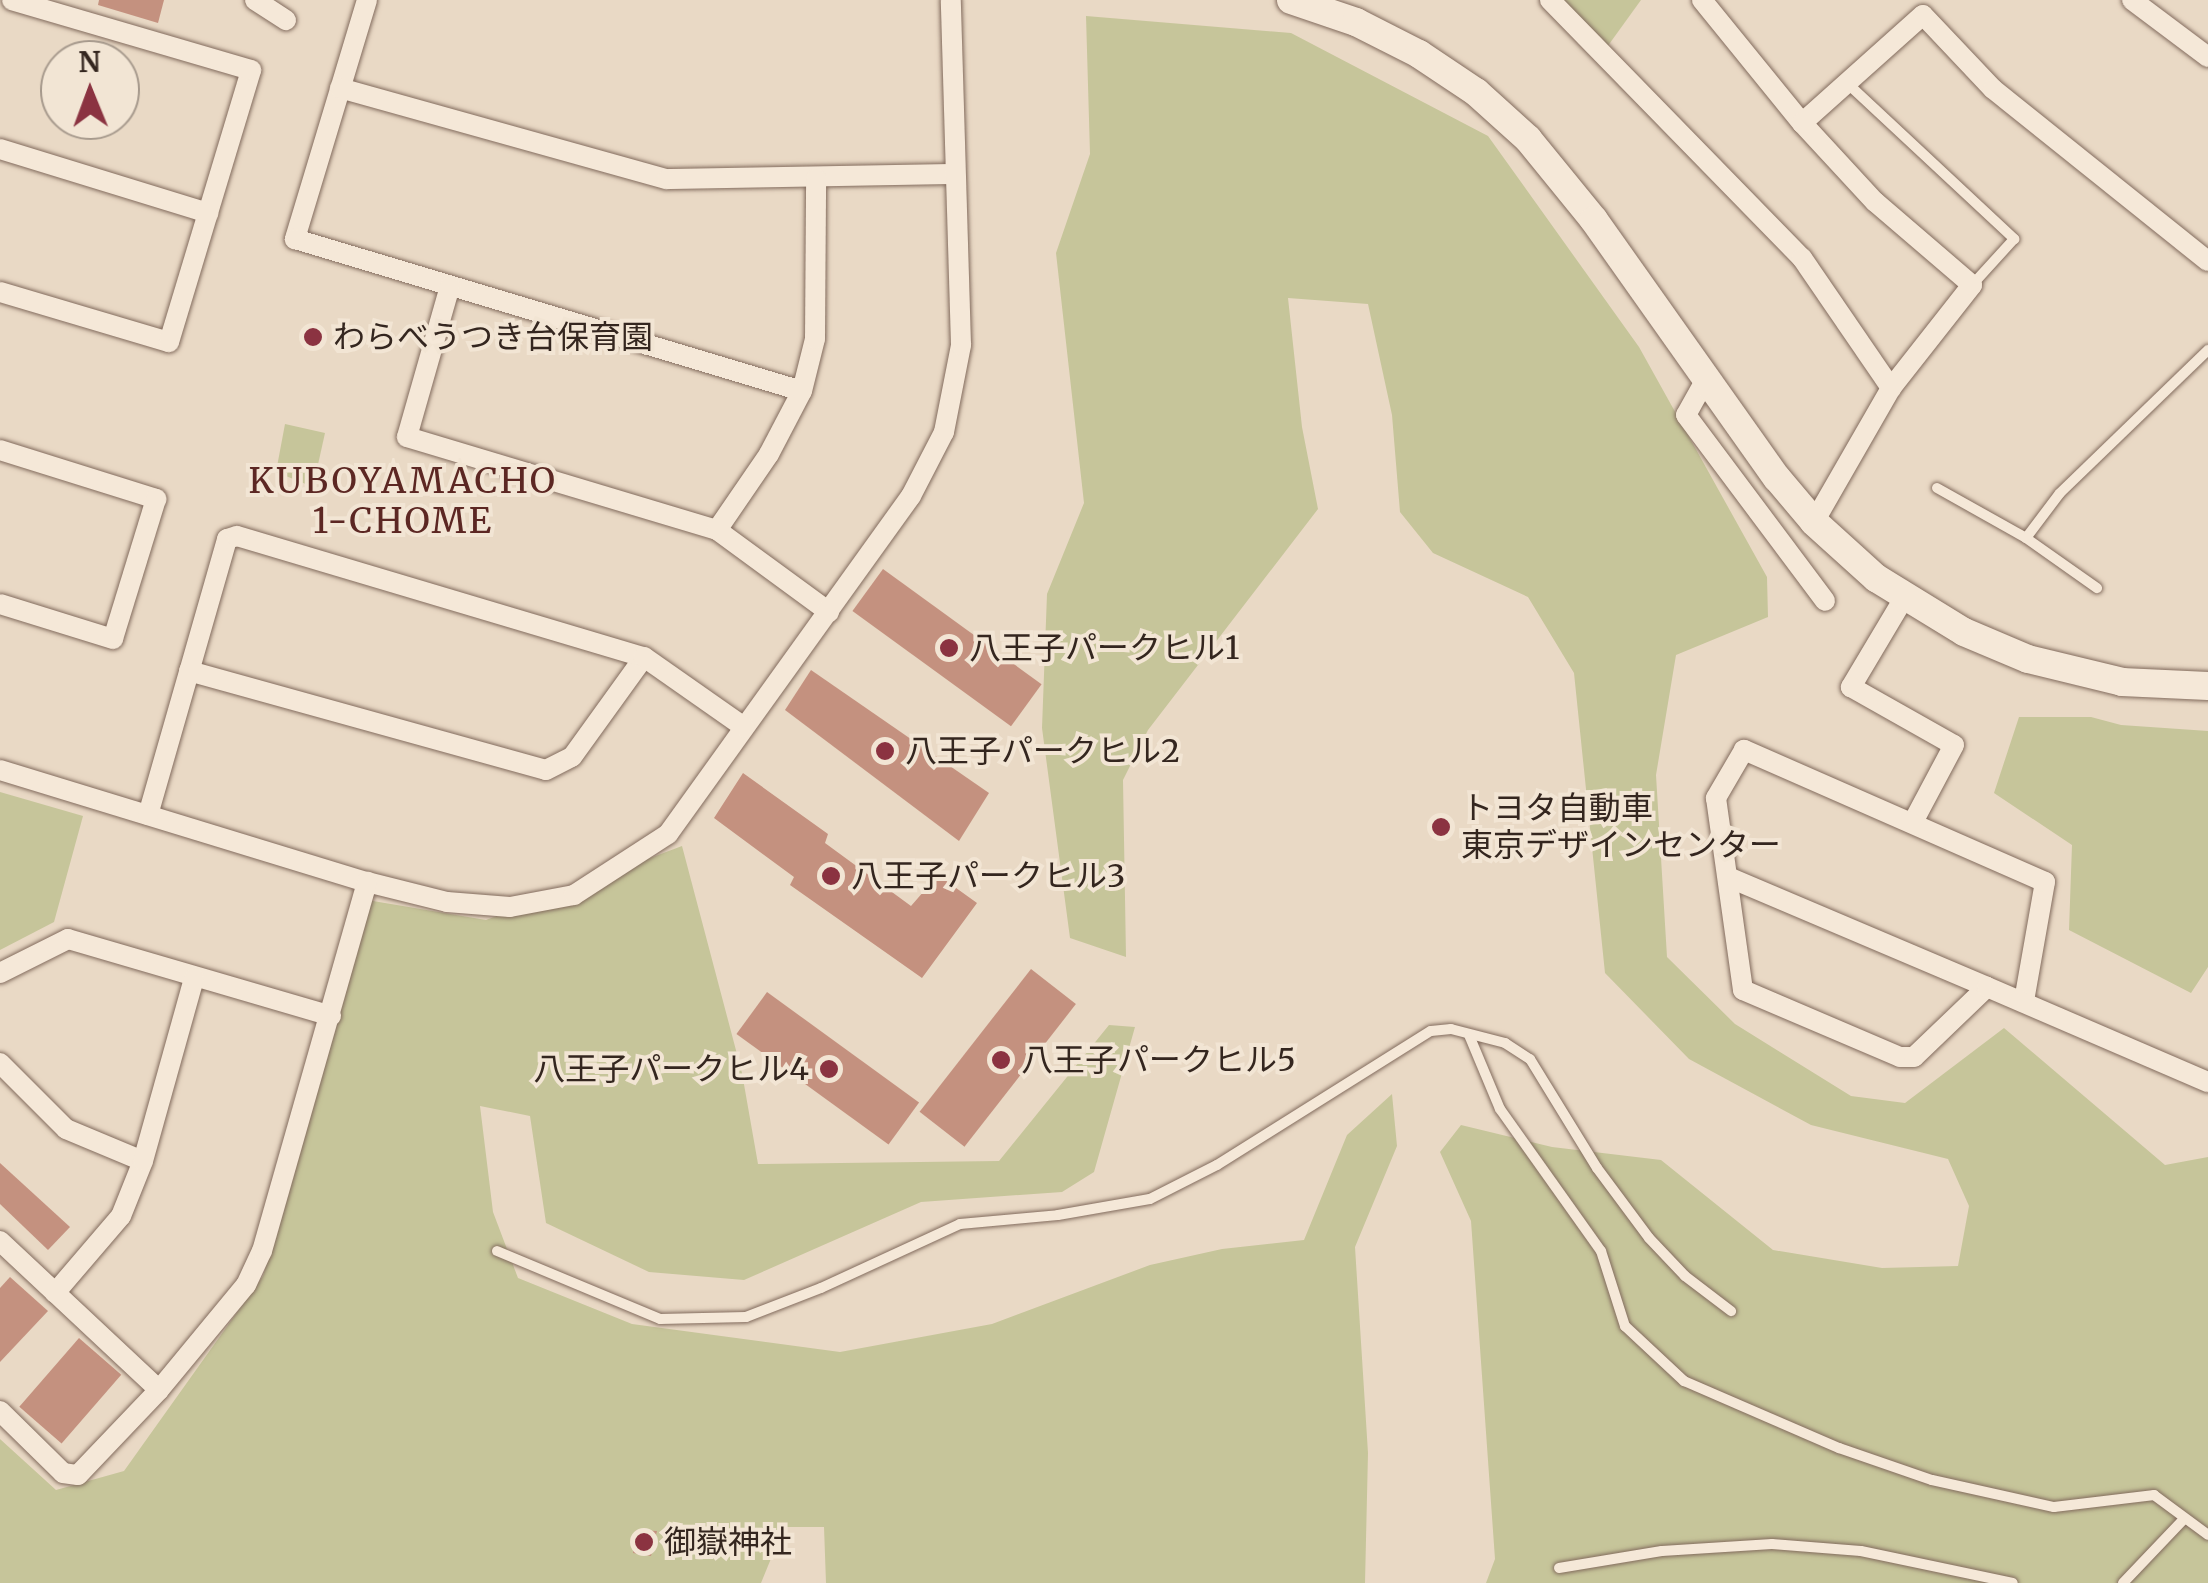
<!DOCTYPE html>
<html>
<head>
<meta charset="utf-8">
<style>
  body { margin:0 }
  #map { position:relative; width:2208px; height:1583px; overflow:hidden; background:#e9d9c5; font-family:Merriweather,"Noto Sans JP",serif }
  div>[style] { position:absolute }
  .green>* { inset:0; background:#c6c59a }
  .building>* { inset:0; background:#c4917f; transform-origin:0 0 }
  .roads { filter:drop-shadow(0 0 2px #826b5d) drop-shadow(0 0 2px #826b5d) }
  .lane>* { height:10px; margin:-5px; padding:0 5px; transform-origin:5px; border-radius:5px; background:#f5e8d8 }
  .street>* { height:20px; margin:-10px; padding:0 10px; transform-origin:10px; border-radius:10px; background:#f5e8d8 }
  .secondary>* { height:28px; margin:-14px; padding:0 14px; transform-origin:14px; border-radius:14px; background:#f5e8d8 }
  .dots>* { width:28px; height:28px; translate:-50% -50%; box-sizing:border-box; border:5px solid #f2e5d4; border-radius:50% }
  span { translate:-50% -50%; white-space:nowrap; text-align:center; line-height:1.15; -webkit-text-stroke:8px #f2e5d4; paint-order:stroke }
  .poi-label { font-size:32px; color:#34261f }
  .left { translate:0 -50%; text-align:left }
  .right { translate:-100% -50%; text-align:right }
  .neighbourhood-label { font-size:35px; color:#5c2723; letter-spacing:2.5px }
  .north { position:absolute; left:40px; top:40px; width:100px; height:100px; box-sizing:border-box; background:#f2e5d4; border:2px solid #a6998c; border-radius:50%; rotate:359deg; font-size:28px; font-weight:700; line-height:40px; text-align:center; color:#34261f }
  .north::after { content:''; display:block; margin:auto; width:35px; height:45px; background:#8b3341; clip-path:polygon(50% 0,100% 100%,50% 72%,0 100%) }
</style>
</head>
<body>
<div id="map">
  <div class="green">
    <div style="clip-path:polygon(1550px 0,1641px 0,1602px 54px)"></div>
    <div style="clip-path:polygon(1086px 16px,1291px 33px,1488px 136px,1639px 347px,1767px 577px,1768px 617px,1676px 655px,1656px 775px,1667px 957px,1735px 1024px,1851px 1096px,1905px 1103px,2004px 1028px,2165px 1165px,2208px 1157px,2208px 1583px,1486px 1583px,1495px 1559px,1471px 1221px,1440px 1152px,1461px 1125px,1552px 1147px,1661px 1160px,1773px 1250px,1882px 1268px,1958px 1266px,1969px 1206px,1948px 1159px,1811px 1125px,1689px 1059px,1605px 973px,1574px 673px,1528px 597px,1433px 553px,1400px 512px,1392px 415px,1368px 304px,1288px 298px,1302px 427px,1318px 509px,1148px 730px,1123px 780px,1126px 957px,1070px 938px,1042px 728px,1047px 594px,1084px 503px,1056px 253px,1090px 154px)"></div>
    <div style="clip-path:polygon(285px 424px,325px 433px,313px 487px,276px 472px)"></div>
    <div style="clip-path:polygon(2019px 717px,2091px 717px,2121px 725px,2208px 731px,2208px 967px,2191px 993px,2069px 930px,2072px 845px,1994px 793px)"></div>
    <div style="clip-path:polygon(0 792px,83px 816px,54px 922px,0 950px)"></div>
    <div style="clip-path:polygon(682px 846px,742px 1073px,758px 1164px,999px 1161px,1109px 1025px,1135px 1027px,1094px 1172px,1062px 1192px,921px 1202px,744px 1280px,649px 1272px,546px 1223px,530px 1116px,480px 1106px,493px 1212px,518px 1278px,632px 1324px,840px 1352px,992px 1324px,1150px 1265px,1222px 1249px,1304px 1240px,1347px 1135px,1392px 1094px,1397px 1146px,1355px 1247px,1368px 1453px,1365px 1583px,826px 1583px,824px 1527px,784px 1527px,761px 1583px,0 1583px,0 1439px,56px 1490px,124px 1471px,263px 1276px,367px 900px,486px 920px)"></div>
  </div>
  <div class="building">
    <div style="clip-path:polygon(99px 0,164px 0,158px 23px,98px 5px)"></div>
    <div style="left:883px;top:569px;width:196px;height:52px;rotate:36deg"></div>
    <div style="clip-path:polygon(811px 670px,989px 793px,959px 841px,785px 710px)"></div>
    <div style="clip-path:polygon(743px 773px,828px 834px,825px 843px,911px 906px,938px 875px,977px 903px,922px 978px,790px 885px,794px 877px,714px 818px)"></div>
    <div style="left:1031px;top:969px;width:57px;height:181px;rotate:38deg"></div>
    <div style="left:767px;top:992px;width:188px;height:52px;rotate:36deg"></div>
    <div style="clip-path:polygon(0 1163px,70px 1227px,48px 1250px,0 1204px)"></div>
    <div style="clip-path:polygon(10px 1277px,48px 1311px,0 1362px,0 1288px)"></div>
    <div style="left:79px;top:1338px;width:56px;height:91px;rotate:41deg"></div>
    <div style="clip-path:polygon(636px 1530px,657px 1531px,651px 1556px,633px 1553px)"></div>
  </div>
  <div class="roads">
    <div class="lane">
      <div style="left:1847px;top:83px;width:229px;rotate:43deg"></div>
      <div style="left:2014px;top:239px;width:62px;rotate:132.4deg"></div>
      <div style="left:1937px;top:488px;width:102px;rotate:29.3deg"></div>
      <div style="left:2026px;top:538px;width:87px;rotate:35.2deg"></div>
      <div style="left:2026px;top:538px;width:56px;rotate:-52.9deg"></div>
      <div style="left:2060px;top:493px;width:206px;rotate:-44deg"></div>
      <div style="left:1469px;top:1035px;width:80px;rotate:67.3deg"></div>
      <div style="left:1500px;top:1109px;width:174px;rotate:54.6deg"></div>
      <div style="left:1601px;top:1251px;width:79px;rotate:72.3deg"></div>
      <div style="left:1625px;top:1326px;width:81px;rotate:43deg"></div>
      <div style="left:1684px;top:1381px;width:169px;rotate:23.4deg"></div>
      <div style="left:1839px;top:1448px;width:98px;rotate:19deg"></div>
      <div style="left:1932px;top:1480px;width:125px;rotate:12.5deg"></div>
      <div style="left:2054px;top:1507px;width:101px;rotate:-6.8deg"></div>
      <div style="left:2154px;top:1495px;width:67px;rotate:36.5deg"></div>
      <div style="left:497px;top:1251px;width:177px;rotate:22.6deg"></div>
      <div style="left:660px;top:1319px;width:86px;rotate:-1.3deg"></div>
      <div style="left:746px;top:1317px;width:80px;rotate:-21.1deg"></div>
      <div style="left:821px;top:1288px;width:153px;rotate:-24.7deg"></div>
      <div style="left:960px;top:1224px;width:98px;rotate:-5.2deg"></div>
      <div style="left:1058px;top:1215px;width:93px;rotate:-9.9deg"></div>
      <div style="left:1150px;top:1199px;width:75px;rotate:-26.9deg"></div>
      <div style="left:1217px;top:1165px;width:252px;rotate:-32.1deg"></div>
      <div style="left:1431px;top:1031px;width:20px;rotate:-6deg"></div>
      <div style="left:1451px;top:1029px;width:56px;rotate:14.5deg"></div>
      <div style="left:1505px;top:1043px;width:30px;rotate:33deg"></div>
      <div style="left:1530px;top:1059px;width:128px;rotate:58.4deg"></div>
      <div style="left:1597px;top:1168px;width:87px;rotate:53.4deg"></div>
      <div style="left:1649px;top:1238px;width:52px;rotate:46.5deg"></div>
      <div style="left:1685px;top:1276px;width:58px;rotate:37.3deg"></div>
      <div style="left:1559px;top:1568px;width:104px;rotate:-9.4deg"></div>
      <div style="left:1662px;top:1551px;width:110px;rotate:-3.6deg"></div>
      <div style="left:1772px;top:1544px;width:89px;rotate:4.5deg"></div>
      <div style="left:1861px;top:1551px;width:155px;rotate:11.9deg"></div>
      <div style="left:2123px;top:1583px;width:88px;rotate:-46.4deg"></div>
    </div>
    <div class="street">
      <div style="left:255px;top:0;width:37px;rotate:33deg"></div>
      <div style="left:367px;top:0;width:250px;rotate:106.8deg"></div>
      <div style="left:295px;top:239px;width:529px;rotate:16.69deg"></div>
      <div style="left:1550px;top:0;width:361px;rotate:45.7deg"></div>
      <div style="left:1802px;top:258px;width:158px;rotate:55.6deg"></div>
      <div style="left:1702px;top:0;width:159px;rotate:50.9deg"></div>
      <div style="left:2132px;top:0;width:95px;rotate:36.9deg"></div>
      <div style="left:340px;top:88px;width:339px;rotate:15.6deg"></div>
      <div style="left:667px;top:179px;width:288px;rotate:-1deg"></div>
      <div style="left:0;top:149px;width:218px;rotate:17.1deg"></div>
      <div style="left:450px;top:286px;width:157px;rotate:105.9deg"></div>
      <div style="left:407px;top:437px;width:324px;rotate:16.7deg"></div>
      <div style="left:717px;top:530px;width:139px;rotate:36.2deg"></div>
      <div style="left:0;top:292px;width:176px;rotate:16.5deg"></div>
      <div style="left:169px;top:342px;width:284px;rotate:-73.2deg"></div>
      <div style="left:251px;top:70px;width:249px;rotate:-163.7deg"></div>
      <div style="left:1706px;top:379px;width:41px;rotate:119.1deg"></div>
      <div style="left:1686px;top:415px;width:232px;rotate:53.2deg"></div>
      <div style="left:0;top:450px;width:164px;rotate:17.4deg"></div>
      <div style="left:156px;top:499px;width:146px;rotate:107.1deg"></div>
      <div style="left:113px;top:639px;width:118px;rotate:-162.8deg"></div>
      <div style="left:1814px;top:522px;width:155px;rotate:-60.1deg"></div>
      <div style="left:1891px;top:388px;width:131px;rotate:-51.8deg"></div>
      <div style="left:1972px;top:285px;width:128px;rotate:-139.4deg"></div>
      <div style="left:1875px;top:202px;width:108px;rotate:-132.7deg"></div>
      <div style="left:1802px;top:123px;width:162px;rotate:-41.8deg"></div>
      <div style="left:1923px;top:15px;width:102px;rotate:46.6deg"></div>
      <div style="left:1993px;top:89px;width:275px;rotate:38.7deg"></div>
      <div style="left:717px;top:530px;width:92px;rotate:-55.6deg"></div>
      <div style="left:769px;top:454px;width:71px;rotate:-62.4deg"></div>
      <div style="left:802px;top:391px;width:54px;rotate:-76deg"></div>
      <div style="left:815px;top:339px;width:160px;rotate:-89.6deg"></div>
      <div style="left:1904px;top:598px;width:104px;rotate:120.8deg"></div>
      <div style="left:1851px;top:687px;width:118px;rotate:29.4deg"></div>
      <div style="left:1954px;top:745px;width:87px;rotate:118deg"></div>
      <div style="left:189px;top:671px;width:370px;rotate:15.5deg"></div>
      <div style="left:546px;top:770px;width:29px;rotate:-27deg"></div>
      <div style="left:572px;top:757px;width:123px;rotate:-54.2deg"></div>
      <div style="left:0;top:770px;width:384px;rotate:17deg"></div>
      <div style="left:367px;top:882px;width:82px;rotate:14deg"></div>
      <div style="left:447px;top:902px;width:63px;rotate:4.5deg"></div>
      <div style="left:510px;top:907px;width:65px;rotate:-10.6deg"></div>
      <div style="left:574px;top:895px;width:112px;rotate:-33deg"></div>
      <div style="left:668px;top:834px;width:416px;rotate:-54.3deg"></div>
      <div style="left:911px;top:496px;width:72px;rotate:-62.7deg"></div>
      <div style="left:944px;top:432px;width:89px;rotate:-78.9deg"></div>
      <div style="left:961px;top:345px;width:345px;rotate:-91.7deg"></div>
      <div style="left:148px;top:815px;width:287px;rotate:-74deg"></div>
      <div style="left:227px;top:539px;width:10px;rotate:-17deg"></div>
      <div style="left:237px;top:536px;width:425px;rotate:16.6deg"></div>
      <div style="left:644px;top:657px;width:122px;rotate:35deg"></div>
      <div style="left:1728px;top:877px;width:281px;rotate:23deg"></div>
      <div style="left:0;top:973px;width:76px;rotate:-26.6deg"></div>
      <div style="left:68px;top:939px;width:274px;rotate:16.3deg"></div>
      <div style="left:2024px;top:1001px;width:121px;rotate:-80deg"></div>
      <div style="left:2045px;top:882px;width:329px;rotate:-156.3deg"></div>
      <div style="left:1744px;top:750px;width:56px;rotate:120.3deg"></div>
      <div style="left:1716px;top:798px;width:194px;rotate:82deg"></div>
      <div style="left:1743px;top:990px;width:171px;rotate:23.1deg"></div>
      <div style="left:1900px;top:1057px;width:14px"></div>
      <div style="left:1914px;top:1057px;width:101px;rotate:-43.8deg"></div>
      <div style="left:1987px;top:987px;width:241px;rotate:23.3deg"></div>
      <div style="left:0;top:1063px;width:93px;rotate:45deg"></div>
      <div style="left:66px;top:1129px;width:83px;rotate:22.6deg"></div>
      <div style="left:0;top:1241px;width:218px;rotate:43.1deg"></div>
      <div style="left:55px;top:1293px;width:101px;rotate:-49.4deg"></div>
      <div style="left:121px;top:1216px;width:59px;rotate:-68.2deg"></div>
      <div style="left:143px;top:1161px;width:190px;rotate:-74.4deg"></div>
      <div style="left:0;top:1411px;width:88px;rotate:44.5deg"></div>
      <div style="left:63px;top:1473px;width:15px;rotate:8deg"></div>
      <div style="left:78px;top:1475px;width:117px;rotate:-46.4deg"></div>
      <div style="left:159px;top:1390px;width:136px;rotate:-50.4deg"></div>
      <div style="left:246px;top:1285px;width:38px;rotate:-65deg"></div>
      <div style="left:262px;top:1251px;width:384px;rotate:-74.1deg"></div>
    </div>
    <div class="secondary">
      <div style="left:1291px;top:0;width:69px;rotate:18.7deg"></div>
      <div style="left:1356px;top:22px;width:71px;rotate:26.9deg"></div>
      <div style="left:1419px;top:54px;width:69px;rotate:33.7deg"></div>
      <div style="left:1476px;top:92px;width:70px;rotate:42.1deg"></div>
      <div style="left:1528px;top:139px;width:104px;rotate:50.8deg"></div>
      <div style="left:1594px;top:220px;width:316px;rotate:54.7deg"></div>
      <div style="left:1777px;top:478px;width:57px;rotate:49.9deg"></div>
      <div style="left:1814px;top:522px;width:84px;rotate:42.1deg"></div>
      <div style="left:1876px;top:578px;width:103px;rotate:31.5deg"></div>
      <div style="left:1964px;top:632px;width:69px;rotate:22.9deg"></div>
      <div style="left:2028px;top:659px;width:97px;rotate:13.7deg"></div>
      <div style="left:2122px;top:682px;width:86px;rotate:2.7deg"></div>
    </div>
  </div>
  <div class="dots">
    <div style="left:313px;top:337px;background:#8b3341"></div>
    <div style="left:949px;top:648px;background:#8b3341"></div>
    <div style="left:885px;top:751px;background:#8b3341"></div>
    <div style="left:1441px;top:827px;background:#8b3341"></div>
    <div style="left:831px;top:876px;background:#8b3341"></div>
    <div style="left:1001px;top:1060px;background:#8b3341"></div>
    <div style="left:829px;top:1069px;background:#8b3341"></div>
    <div style="left:644px;top:1542px;background:#8b3341"></div>
  </div>
  <div class="poi-label">
    <span class="left" style="left:333px;top:337px">わらべうつき台保育園</span>
    <span class="left" style="left:969px;top:648px">八王子パークヒル1</span>
    <span class="left" style="left:905px;top:751px">八王子パークヒル2</span>
    <span class="left" style="left:1461px;top:827px">トヨタ自動車<br>東京デザインセンター</span>
    <span class="left" style="left:851px;top:876px">八王子パークヒル3</span>
    <span class="left" style="left:1021px;top:1060px">八王子パークヒル5</span>
    <span class="right" style="left:809px;top:1069px">八王子パークヒル4</span>
    <span class="left" style="left:664px;top:1542px">御嶽神社</span>
  </div>
  <div class="neighbourhood-label">
    <span style="left:403px;top:501px">KUBOYAMACHO<br>1-CHOME</span>
  </div>
  <div class="north">N</div>
</div>
</body>
</html>
